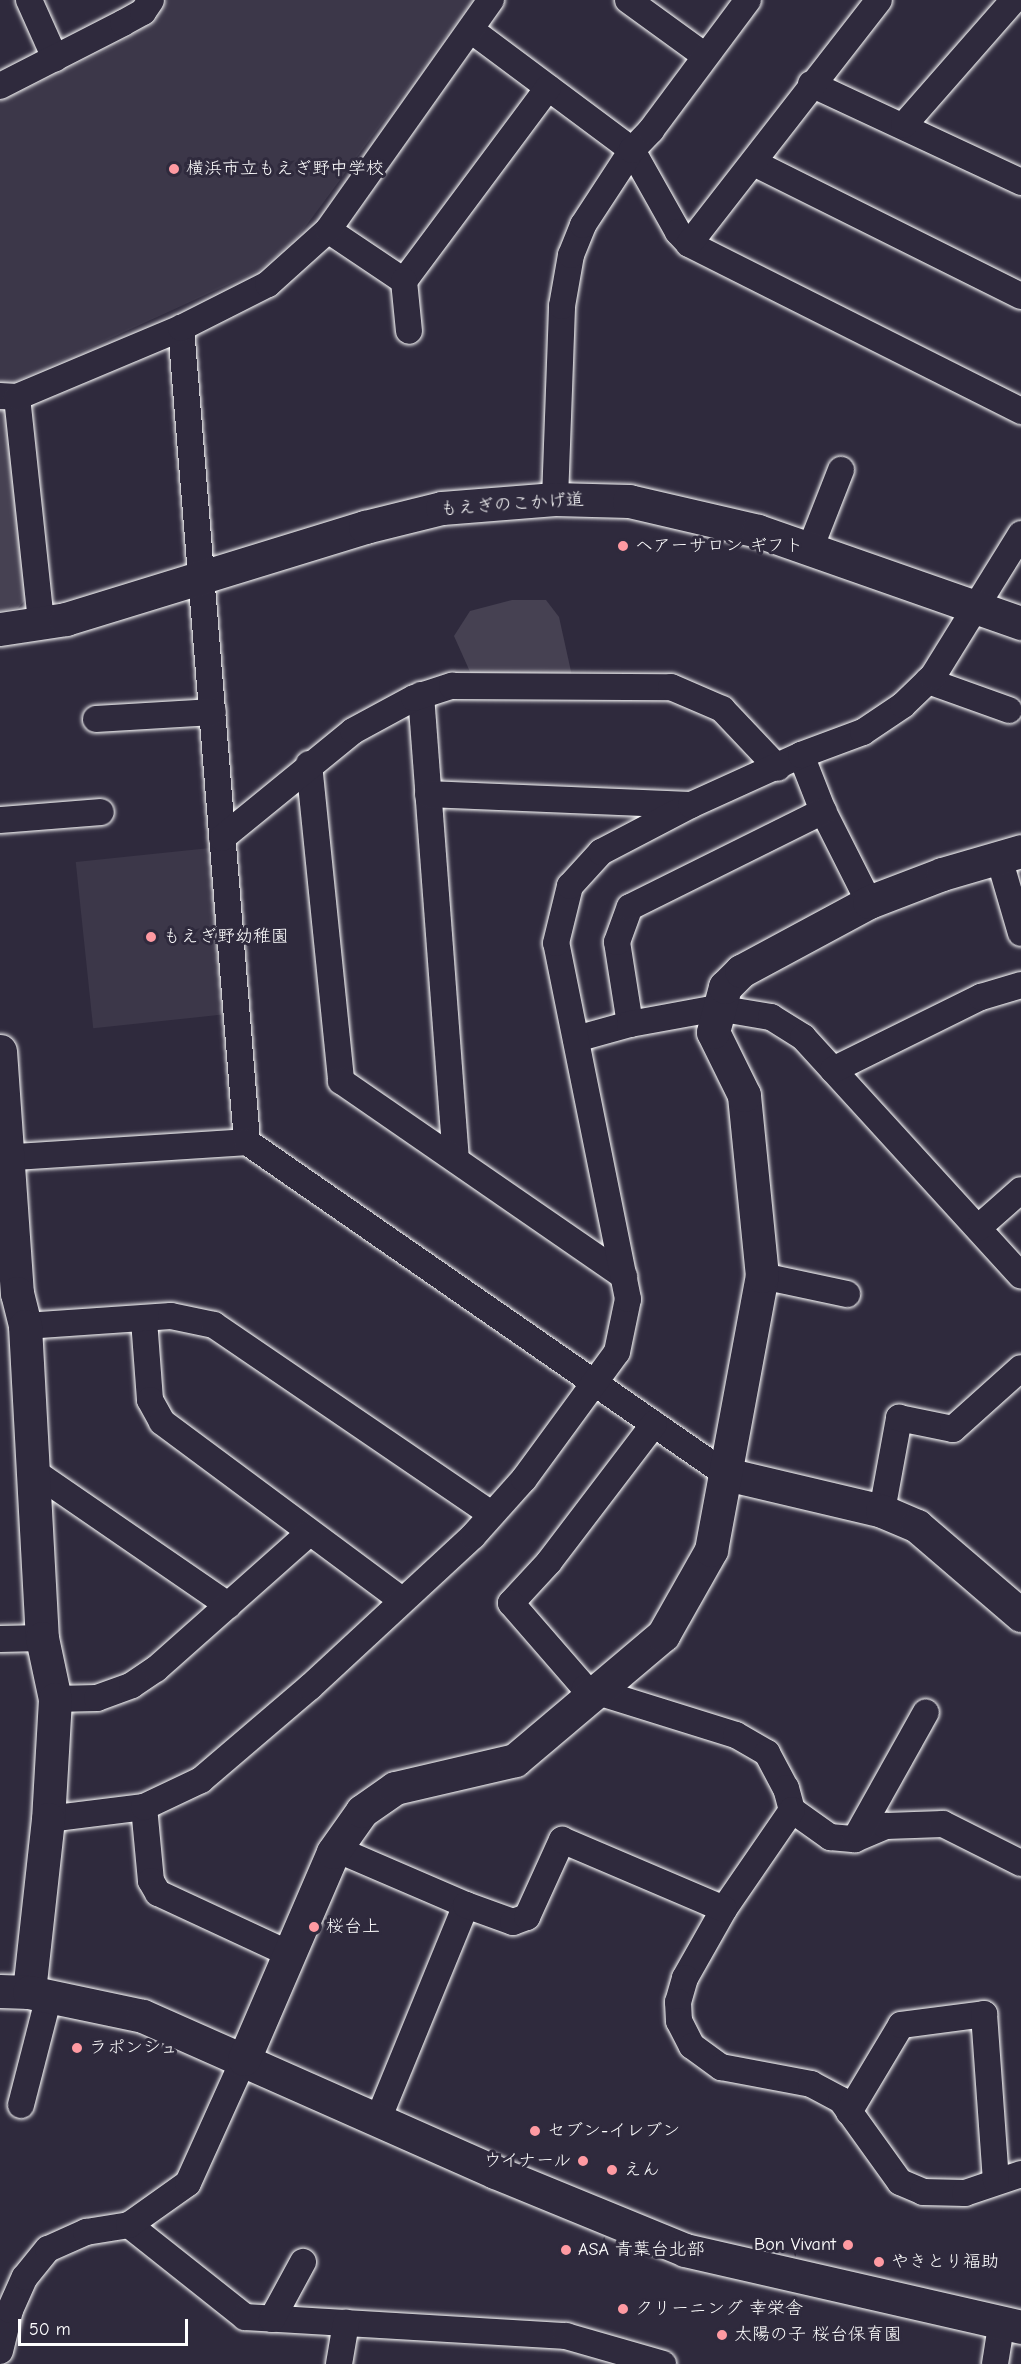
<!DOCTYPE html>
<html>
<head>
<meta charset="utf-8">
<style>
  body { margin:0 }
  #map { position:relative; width:1021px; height:2364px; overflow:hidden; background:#2f2a3d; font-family:"Comic Neue","Klee One",sans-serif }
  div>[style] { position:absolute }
  .built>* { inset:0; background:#3c3749; transform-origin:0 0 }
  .green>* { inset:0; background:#464152 }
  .roads { filter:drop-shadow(0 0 2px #fff) drop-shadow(0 0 2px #fff) }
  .street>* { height:26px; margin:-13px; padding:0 13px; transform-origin:13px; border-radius:13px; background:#2f2a3d }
  .secondary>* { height:33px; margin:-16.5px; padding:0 16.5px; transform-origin:16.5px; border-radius:16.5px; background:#2f2a3d }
  .dots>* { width:16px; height:16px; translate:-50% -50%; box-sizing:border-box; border:3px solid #2f2a3d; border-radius:50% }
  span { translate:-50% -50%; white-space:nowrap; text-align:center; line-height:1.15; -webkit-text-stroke:6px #2f2a3d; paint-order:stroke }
  .poi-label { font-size:18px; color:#fff }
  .left { translate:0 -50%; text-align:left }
  .right { translate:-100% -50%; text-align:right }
  .street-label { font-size:18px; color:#fff }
  .scale { position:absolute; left:18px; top:2319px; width:170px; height:27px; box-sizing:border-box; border:3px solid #fff; border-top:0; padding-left:8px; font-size:18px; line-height:21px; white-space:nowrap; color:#fff; -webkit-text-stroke:4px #2f2a3d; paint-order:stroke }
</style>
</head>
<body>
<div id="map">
  <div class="built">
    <div style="clip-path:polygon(167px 0,473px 0,297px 238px,260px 270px,4px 387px,0 385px,0 101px,115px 46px,155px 20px)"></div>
    <div style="left:210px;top:848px;width:167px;height:135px;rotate:84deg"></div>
  </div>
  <div class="green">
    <div style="clip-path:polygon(0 410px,11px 415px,30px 595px,18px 608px,0 611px)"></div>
    <div style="clip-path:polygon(512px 600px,546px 600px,559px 617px,572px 676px,471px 674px,454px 636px,470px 611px)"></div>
  </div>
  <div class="roads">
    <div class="street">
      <div style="left:29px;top:0;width:64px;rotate:65.9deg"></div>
      <div style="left:628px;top:0;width:95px;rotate:36deg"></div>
      <div style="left:471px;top:30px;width:201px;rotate:36.7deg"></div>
      <div style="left:632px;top:150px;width:94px;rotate:60.7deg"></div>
      <div style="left:678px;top:232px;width:16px;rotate:47deg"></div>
      <div style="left:689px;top:244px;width:372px;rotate:26.7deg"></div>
      <div style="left:811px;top:84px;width:232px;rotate:25deg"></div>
      <div style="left:0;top:86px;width:138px;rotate:-27.1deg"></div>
      <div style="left:123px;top:23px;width:23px;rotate:-29deg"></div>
      <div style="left:143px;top:12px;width:14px;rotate:-56deg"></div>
      <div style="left:904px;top:125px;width:167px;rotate:-48.7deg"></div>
      <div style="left:754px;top:163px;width:298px;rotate:26.5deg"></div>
      <div style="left:328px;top:230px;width:92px;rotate:33.9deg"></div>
      <div style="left:404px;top:281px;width:241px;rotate:-53.3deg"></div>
      <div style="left:689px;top:244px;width:309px;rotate:-52.1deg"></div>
      <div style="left:404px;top:281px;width:50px;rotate:84.3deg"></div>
      <div style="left:181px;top:328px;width:817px;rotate:85.36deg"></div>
      <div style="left:0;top:396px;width:17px;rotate:3deg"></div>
      <div style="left:17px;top:397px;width:227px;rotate:83.9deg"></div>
      <div style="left:17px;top:397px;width:178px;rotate:-22.8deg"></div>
      <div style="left:181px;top:328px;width:97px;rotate:-26.8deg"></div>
      <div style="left:268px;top:284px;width:81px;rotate:-42deg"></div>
      <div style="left:328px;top:230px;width:282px;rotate:-54.7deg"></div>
      <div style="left:555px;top:499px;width:193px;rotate:-87.9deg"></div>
      <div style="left:562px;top:306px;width:52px;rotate:-80deg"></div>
      <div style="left:571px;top:255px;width:32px;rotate:-68deg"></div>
      <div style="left:583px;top:225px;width:90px;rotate:-56.8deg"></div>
      <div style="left:632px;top:150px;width:28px;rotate:-46deg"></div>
      <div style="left:651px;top:130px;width:162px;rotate:-53.3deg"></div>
      <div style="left:810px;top:549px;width:85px;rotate:-68.6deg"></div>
      <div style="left:928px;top:681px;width:86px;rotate:19.7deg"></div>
      <div style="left:421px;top:695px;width:465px;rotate:85.7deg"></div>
      <div style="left:96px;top:719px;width:117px;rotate:-3.4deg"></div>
      <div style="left:801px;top:755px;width:60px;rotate:68.6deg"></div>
      <div style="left:823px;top:811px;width:102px;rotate:63.2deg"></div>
      <div style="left:309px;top:764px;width:319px;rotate:84.2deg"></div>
      <div style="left:341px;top:1081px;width:344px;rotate:34.6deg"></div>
      <div style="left:428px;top:794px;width:262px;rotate:2.4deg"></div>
      <div style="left:0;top:820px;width:101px;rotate:-4.5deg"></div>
      <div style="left:222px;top:838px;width:169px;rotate:-39.2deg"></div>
      <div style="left:353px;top:731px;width:69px;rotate:-28.4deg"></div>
      <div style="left:414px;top:698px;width:40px;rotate:-18deg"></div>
      <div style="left:452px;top:686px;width:219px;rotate:0.3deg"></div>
      <div style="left:671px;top:687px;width:56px;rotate:23.3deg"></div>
      <div style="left:722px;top:709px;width:81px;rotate:46.5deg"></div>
      <div style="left:999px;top:858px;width:78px;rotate:73.7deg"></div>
      <div style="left:630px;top:1024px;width:83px;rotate:-99deg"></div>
      <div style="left:617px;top:942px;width:37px;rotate:-70deg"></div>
      <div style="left:630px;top:907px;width:216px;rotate:-26.4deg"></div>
      <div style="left:576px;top:1039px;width:56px;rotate:-15.5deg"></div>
      <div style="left:630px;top:1024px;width:88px;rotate:-10.4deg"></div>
      <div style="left:717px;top:1008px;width:55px;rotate:9.5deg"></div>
      <div style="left:771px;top:1017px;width:38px;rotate:32deg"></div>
      <div style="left:803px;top:1037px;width:323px;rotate:47.6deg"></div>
      <div style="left:833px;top:1070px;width:165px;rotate:-26.3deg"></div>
      <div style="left:981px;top:997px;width:42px;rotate:-16.7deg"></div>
      <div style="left:0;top:1158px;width:248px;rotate:-3.7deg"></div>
      <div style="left:247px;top:1142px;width:583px;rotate:34.73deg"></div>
      <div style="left:978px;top:1228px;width:57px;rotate:-41.5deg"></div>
      <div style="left:762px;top:1276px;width:87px;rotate:12deg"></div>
      <div style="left:144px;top:1320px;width:80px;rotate:85.7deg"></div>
      <div style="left:150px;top:1400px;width:25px;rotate:61deg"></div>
      <div style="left:162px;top:1422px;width:299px;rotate:36.6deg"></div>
      <div style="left:25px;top:1326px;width:146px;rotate:-3.9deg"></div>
      <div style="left:171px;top:1316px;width:44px;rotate:11.8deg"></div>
      <div style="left:214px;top:1325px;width:335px;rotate:34.3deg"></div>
      <div style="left:654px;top:1424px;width:173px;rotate:127.3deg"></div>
      <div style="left:549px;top:1562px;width:56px;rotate:132.8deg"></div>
      <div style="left:511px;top:1603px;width:113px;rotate:49deg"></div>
      <div style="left:585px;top:1688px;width:158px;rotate:17.3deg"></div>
      <div style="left:736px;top:1735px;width:36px;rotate:30deg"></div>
      <div style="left:767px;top:1753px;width:40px;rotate:62deg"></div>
      <div style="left:786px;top:1788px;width:23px;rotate:75deg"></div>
      <div style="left:792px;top:1810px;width:47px;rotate:35.4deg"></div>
      <div style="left:830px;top:1837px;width:25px;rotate:5deg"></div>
      <div style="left:855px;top:1839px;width:34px;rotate:-23deg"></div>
      <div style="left:886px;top:1826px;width:57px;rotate:-2deg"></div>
      <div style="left:943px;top:1824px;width:87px;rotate:26.6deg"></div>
      <div style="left:33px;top:1471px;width:237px;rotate:34.5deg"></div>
      <div style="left:882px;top:1511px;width:95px;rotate:-79.6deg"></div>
      <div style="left:899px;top:1418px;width:55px;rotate:11.5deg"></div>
      <div style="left:953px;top:1429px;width:91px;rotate:-41.9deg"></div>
      <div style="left:0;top:1639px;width:42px;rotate:-1.4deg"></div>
      <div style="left:55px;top:1699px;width:42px;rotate:-1.4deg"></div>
      <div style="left:97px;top:1698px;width:37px;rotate:-20deg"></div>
      <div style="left:132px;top:1685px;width:29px;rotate:-34deg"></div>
      <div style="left:156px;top:1669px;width:205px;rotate:-41.6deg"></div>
      <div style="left:144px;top:1807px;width:74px;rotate:84.6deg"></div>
      <div style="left:151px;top:1881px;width:14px;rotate:60deg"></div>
      <div style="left:158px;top:1893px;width:142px;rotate:24.9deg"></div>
      <div style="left:792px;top:1810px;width:120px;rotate:124.5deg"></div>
      <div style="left:724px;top:1909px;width:79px;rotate:119.5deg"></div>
      <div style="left:685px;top:1978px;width:25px;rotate:106deg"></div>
      <div style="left:678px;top:2002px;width:19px;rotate:87deg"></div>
      <div style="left:679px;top:2021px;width:28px;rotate:63deg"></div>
      <div style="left:692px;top:2046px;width:36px;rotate:36deg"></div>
      <div style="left:721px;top:2067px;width:92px;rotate:10.7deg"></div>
      <div style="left:811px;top:2084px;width:34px;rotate:28deg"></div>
      <div style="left:841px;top:2100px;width:101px;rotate:54.3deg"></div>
      <div style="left:900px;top:2182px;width:25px;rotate:23deg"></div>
      <div style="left:923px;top:2192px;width:42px;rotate:1.4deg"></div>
      <div style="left:965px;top:2193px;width:59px;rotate:-18.7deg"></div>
      <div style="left:48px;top:1819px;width:97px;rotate:-7.1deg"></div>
      <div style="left:144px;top:1807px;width:63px;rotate:-25.3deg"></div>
      <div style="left:201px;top:1780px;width:143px;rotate:-40.5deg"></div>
      <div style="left:310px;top:1687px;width:222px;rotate:-42.8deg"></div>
      <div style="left:473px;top:1536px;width:76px;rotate:-48.2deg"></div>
      <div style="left:524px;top:1479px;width:157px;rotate:-53.8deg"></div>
      <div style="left:617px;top:1352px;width:54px;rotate:-78.3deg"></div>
      <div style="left:628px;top:1299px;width:363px;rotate:-101.4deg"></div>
      <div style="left:556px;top:943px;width:59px;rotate:-76.2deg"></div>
      <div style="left:570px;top:886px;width:46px;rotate:-47.6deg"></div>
      <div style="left:601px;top:852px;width:102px;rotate:-27.6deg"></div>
      <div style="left:691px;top:805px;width:121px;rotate:-24.4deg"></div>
      <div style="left:801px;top:755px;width:66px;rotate:-20.4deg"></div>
      <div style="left:863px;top:732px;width:48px;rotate:-34deg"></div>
      <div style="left:903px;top:705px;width:42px;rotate:-44deg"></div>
      <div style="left:933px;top:676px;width:167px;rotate:-58.2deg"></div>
      <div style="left:855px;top:1839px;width:145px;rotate:-60.8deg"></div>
      <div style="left:336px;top:1849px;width:142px;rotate:23.3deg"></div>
      <div style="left:466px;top:1905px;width:232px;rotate:112.3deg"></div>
      <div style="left:466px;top:1905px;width:50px;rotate:19.9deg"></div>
      <div style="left:513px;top:1922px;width:15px;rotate:-20deg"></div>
      <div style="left:527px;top:1917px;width:85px;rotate:-65.6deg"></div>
      <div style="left:562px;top:1840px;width:176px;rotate:23.1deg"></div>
      <div style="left:21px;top:2105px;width:113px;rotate:-75.6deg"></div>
      <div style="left:849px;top:2112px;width:101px;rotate:-59.1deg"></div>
      <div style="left:901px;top:2025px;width:84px;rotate:-7.5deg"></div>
      <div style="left:984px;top:2014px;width:167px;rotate:85.9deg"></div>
      <div style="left:129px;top:2225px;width:148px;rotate:38.4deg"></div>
      <div style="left:245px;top:2317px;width:322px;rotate:3.4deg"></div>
      <div style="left:566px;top:2336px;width:101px;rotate:16.1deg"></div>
      <div style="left:272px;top:2319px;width:65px;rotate:-61.5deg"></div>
      <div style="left:0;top:2351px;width:42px;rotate:-76.3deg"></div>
      <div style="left:10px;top:2310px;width:36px;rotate:-66deg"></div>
      <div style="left:25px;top:2277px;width:36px;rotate:-51deg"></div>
      <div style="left:48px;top:2249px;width:42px;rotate:-24.1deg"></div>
      <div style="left:86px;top:2232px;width:44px;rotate:-9.2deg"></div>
      <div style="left:129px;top:2225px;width:72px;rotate:-35.4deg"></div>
      <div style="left:188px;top:2183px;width:136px;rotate:-65.7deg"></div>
      <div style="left:339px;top:2364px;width:42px;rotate:-80.3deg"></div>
      <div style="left:995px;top:2364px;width:39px;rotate:-81deg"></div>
    </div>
    <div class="secondary">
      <div style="left:0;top:629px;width:67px;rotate:-8.6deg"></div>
      <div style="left:66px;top:619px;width:313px;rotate:-17.1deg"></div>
      <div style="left:365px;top:527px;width:79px;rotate:-13.9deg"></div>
      <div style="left:442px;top:508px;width:113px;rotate:-4.6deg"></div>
      <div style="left:555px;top:499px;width:74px;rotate:1.5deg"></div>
      <div style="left:629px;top:501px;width:132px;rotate:13.1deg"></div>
      <div style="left:758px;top:531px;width:279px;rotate:19.3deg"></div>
      <div style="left:0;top:1051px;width:243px;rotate:86deg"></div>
      <div style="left:17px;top:1293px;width:34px;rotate:76deg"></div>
      <div style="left:25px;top:1326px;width:312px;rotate:86.9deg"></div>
      <div style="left:42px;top:1638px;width:62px;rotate:78deg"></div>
      <div style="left:55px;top:1699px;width:120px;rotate:93.3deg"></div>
      <div style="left:48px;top:1819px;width:174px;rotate:96.3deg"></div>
      <div style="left:726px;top:1474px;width:160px;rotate:13.3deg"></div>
      <div style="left:882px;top:1511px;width:38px;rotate:23deg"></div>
      <div style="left:917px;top:1526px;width:137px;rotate:40.6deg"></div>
      <div style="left:0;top:1991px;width:29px;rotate:2deg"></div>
      <div style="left:29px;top:1992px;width:116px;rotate:11.9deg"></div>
      <div style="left:143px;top:2016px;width:385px;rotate:23.9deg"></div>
      <div style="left:495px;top:2172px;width:205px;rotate:22.3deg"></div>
      <div style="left:685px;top:2250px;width:345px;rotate:12.9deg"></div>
      <div style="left:244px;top:2059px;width:225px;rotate:-66.7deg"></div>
      <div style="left:333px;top:1852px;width:50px;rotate:-54.7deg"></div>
      <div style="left:362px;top:1811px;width:40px;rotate:-34.9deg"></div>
      <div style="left:395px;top:1788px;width:123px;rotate:-13.1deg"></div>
      <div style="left:515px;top:1760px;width:194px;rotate:-40.2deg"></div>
      <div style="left:663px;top:1635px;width:98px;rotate:-60.5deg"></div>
      <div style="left:711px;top:1550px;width:279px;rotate:-79.5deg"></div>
      <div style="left:762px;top:1276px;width:182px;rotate:-95.7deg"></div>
      <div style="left:744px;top:1095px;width:70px;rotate:-116.2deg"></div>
      <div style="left:713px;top:1032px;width:47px;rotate:-75.1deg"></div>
      <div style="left:725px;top:987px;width:23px;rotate:-45deg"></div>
      <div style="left:741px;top:971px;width:145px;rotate:-28.3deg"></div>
      <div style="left:869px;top:902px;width:78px;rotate:-21deg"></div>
      <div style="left:942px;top:874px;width:82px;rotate:-16.2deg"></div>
    </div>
  </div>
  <div class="dots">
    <div style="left:174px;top:169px;background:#ff9aa2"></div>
    <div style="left:623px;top:546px;background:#ff9aa2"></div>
    <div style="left:151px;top:937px;background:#ff9aa2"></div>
    <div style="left:314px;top:1927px;background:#ff9aa2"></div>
    <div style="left:77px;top:2048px;background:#ff9aa2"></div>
    <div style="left:535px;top:2131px;background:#ff9aa2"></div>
    <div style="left:583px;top:2161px;background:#ff9aa2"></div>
    <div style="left:612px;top:2170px;background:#ff9aa2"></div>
    <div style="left:848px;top:2245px;background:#ff9aa2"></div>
    <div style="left:566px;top:2250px;background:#ff9aa2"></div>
    <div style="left:879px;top:2262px;background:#ff9aa2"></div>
    <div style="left:623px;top:2309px;background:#ff9aa2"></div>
    <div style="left:722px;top:2335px;background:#ff9aa2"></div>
  </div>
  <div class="poi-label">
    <span class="left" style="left:186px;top:169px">横浜市立もえぎ野中学校</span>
    <span class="left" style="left:635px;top:546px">ヘアーサロン ギフト</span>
    <span class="left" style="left:163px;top:937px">もえぎ野幼稚園</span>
    <span class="left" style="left:326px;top:1927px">桜台上</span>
    <span class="left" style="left:89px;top:2048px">ラポンシュ</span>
    <span class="left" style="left:547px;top:2131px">セブン-イレブン</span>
    <span class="right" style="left:571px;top:2161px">ウイナール</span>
    <span class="left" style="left:624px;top:2170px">えん</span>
    <span class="right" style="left:836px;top:2245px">Bon Vivant</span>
    <span class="left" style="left:578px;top:2250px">ASA 青葉台北部</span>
    <span class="left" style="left:891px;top:2262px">やきとり福助</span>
    <span class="left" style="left:635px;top:2309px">クリーニング 幸栄舎</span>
    <span class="left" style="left:734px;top:2335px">太陽の子 桜台保育園</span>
  </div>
  <div class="street-label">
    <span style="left:512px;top:505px;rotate:-4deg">もえぎのこかげ道</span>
  </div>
  <div class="scale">50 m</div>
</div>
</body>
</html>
